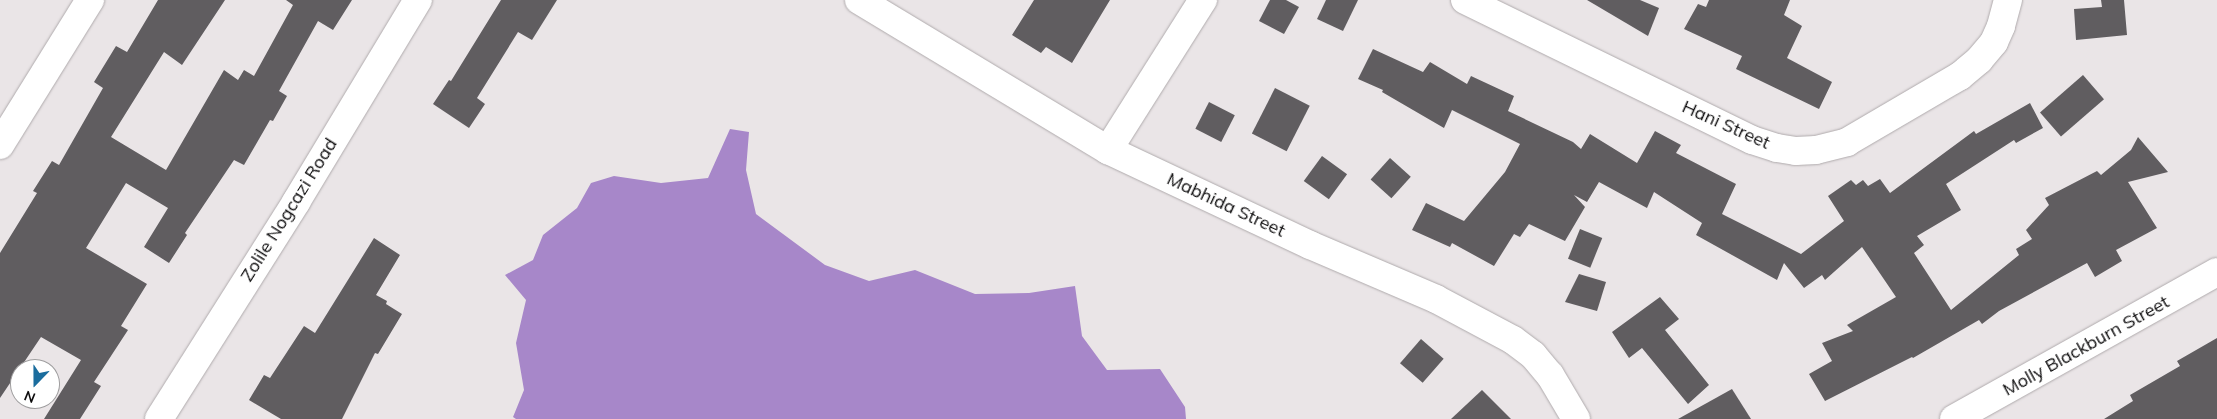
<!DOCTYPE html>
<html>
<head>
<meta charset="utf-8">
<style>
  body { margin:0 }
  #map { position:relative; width:2217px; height:419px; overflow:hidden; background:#eae5e7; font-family:Mulish,sans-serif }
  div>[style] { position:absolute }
  .water>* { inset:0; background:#a787c9 }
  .building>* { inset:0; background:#605d60; transform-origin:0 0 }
  .roads { filter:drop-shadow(0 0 1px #afaaac) drop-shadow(0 0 1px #afaaac) }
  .street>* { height:28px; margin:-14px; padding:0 14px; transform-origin:14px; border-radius:14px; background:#fff }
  span { translate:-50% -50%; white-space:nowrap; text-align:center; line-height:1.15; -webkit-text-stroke:4px #fff; paint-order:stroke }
  .street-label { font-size:18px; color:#0c0b0c }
  .north { position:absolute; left:10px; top:359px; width:50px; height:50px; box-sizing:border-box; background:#fff; border:1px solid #9e9d9e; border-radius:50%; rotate:202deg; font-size:14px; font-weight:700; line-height:20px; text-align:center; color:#0c0b0c }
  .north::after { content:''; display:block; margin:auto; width:18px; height:22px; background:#1b6d9e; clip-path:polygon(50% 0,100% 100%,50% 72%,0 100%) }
</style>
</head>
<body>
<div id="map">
  <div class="water">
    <div style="clip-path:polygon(730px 129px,749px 132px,746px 170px,756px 214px,825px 265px,869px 281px,915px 270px,975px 294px,1029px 293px,1075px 286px,1082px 336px,1107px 370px,1160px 369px,1185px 407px,1186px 419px,516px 419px,513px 417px,524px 390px,516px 343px,526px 300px,505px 275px,533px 260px,543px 235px,577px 208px,591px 183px,614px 176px,661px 183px,708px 178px)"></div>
  </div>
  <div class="building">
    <div style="clip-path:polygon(158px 0,225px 0,182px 65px,164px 52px,111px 137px,166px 170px,224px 70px,238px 80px,244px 70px,254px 76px,293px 5px,286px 0,352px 0,333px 30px,318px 21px,279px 91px,287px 96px,273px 121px,270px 120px,244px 165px,234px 160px,185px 233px,187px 235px,169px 263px,144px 247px,168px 208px,126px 183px,86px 248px,147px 284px,121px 326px,128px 330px,94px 382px,101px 386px,80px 419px,44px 419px,81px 360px,41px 337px,0 398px,0 253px,37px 193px,33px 191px,52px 161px,59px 165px,103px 88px,94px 82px,116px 46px,127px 52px)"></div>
    <div style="clip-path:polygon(501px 0,557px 0,532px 40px,518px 32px,477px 98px,485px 104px,469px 128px,433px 104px,449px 80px,451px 81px)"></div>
    <div style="clip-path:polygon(1034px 0,1110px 0,1072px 63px,1046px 47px,1041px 53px,1012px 35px)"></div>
    <div style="clip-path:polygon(1270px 0,1286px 0,1299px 7px,1284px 34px,1259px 21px)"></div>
    <div style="clip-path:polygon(1326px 0,1358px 0,1343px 31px,1317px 19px)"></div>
    <div style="clip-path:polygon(1587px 0,1640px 0,1659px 8px,1648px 36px)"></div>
    <div style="clip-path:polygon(1709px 0,1790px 0,1784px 15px,1802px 26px,1787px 58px,1832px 82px,1819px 109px,1736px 69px,1742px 56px,1684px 29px,1698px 4px,1706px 7px)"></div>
    <div style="clip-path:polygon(2101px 0,2124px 0,2127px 35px,2076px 40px,2074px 9px,2102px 7px)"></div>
    <div style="clip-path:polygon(1373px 49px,1423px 72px,1430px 62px,1467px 84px,1471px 76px,1514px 96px,1508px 111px,1573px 142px,1581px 149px,1590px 134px,1637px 163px,1655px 131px,1681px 145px,1676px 153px,1736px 184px,1722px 214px,1801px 254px,1844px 221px,1828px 196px,1851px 180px,1856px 185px,1863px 180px,1868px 186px,1880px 179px,1890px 193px,1974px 131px,1976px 134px,2030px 103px,2043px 128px,2016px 143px,2014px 140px,1946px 184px,1961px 210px,1917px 236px,1924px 245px,1914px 253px,1951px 310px,2019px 255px,2016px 249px,2032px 239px,2026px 230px,2049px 205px,2045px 198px,2097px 171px,2101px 175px,2131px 150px,2138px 137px,2168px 172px,2128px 182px,2157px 228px,2116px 250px,2122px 261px,2095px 277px,2087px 263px,1999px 311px,1982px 324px,1979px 320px,1913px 358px,1912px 357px,1825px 401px,1809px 374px,1832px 361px,1822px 343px,1853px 331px,1847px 325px,1896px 297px,1862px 247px,1825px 280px,1822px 275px,1804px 288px,1784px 263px,1777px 280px,1696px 235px,1702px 223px,1654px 192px,1647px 208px,1599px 182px,1587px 202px,1574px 195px,1585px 207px,1565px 241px,1529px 224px,1520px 237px,1514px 234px,1494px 266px,1452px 243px,1450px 247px,1412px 230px,1426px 203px,1464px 221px,1505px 172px,1520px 144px,1452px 110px,1444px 128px,1382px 92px,1383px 90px,1358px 79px)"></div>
    <div style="left:2083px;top:75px;width:32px;height:57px;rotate:49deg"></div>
    <div style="left:1275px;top:88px;width:39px;height:51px;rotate:27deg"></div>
    <div style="left:1209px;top:102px;width:29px;height:30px;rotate:27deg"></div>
    <div style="left:1322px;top:156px;width:31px;height:31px;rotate:36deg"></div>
    <div style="left:1390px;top:158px;width:28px;height:29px;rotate:42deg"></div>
    <div style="left:1580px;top:229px;width:24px;height:32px;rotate:22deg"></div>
    <div style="clip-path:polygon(374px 238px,400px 255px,376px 295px,387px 301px,386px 304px,402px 314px,378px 354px,375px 353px,342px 419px,281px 419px,249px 400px,264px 375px,270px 378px,304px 326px,315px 333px)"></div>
    <div style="clip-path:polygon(1579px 274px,1606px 282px,1597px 311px,1565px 302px)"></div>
    <div style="clip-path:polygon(1660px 297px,1679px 319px,1665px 330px,1709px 385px,1688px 404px,1642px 348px,1629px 358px,1612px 332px)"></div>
    <div style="clip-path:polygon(2217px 338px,2217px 419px,2104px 419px,2133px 401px,2130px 395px,2180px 366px,2177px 361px)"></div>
    <div style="left:1421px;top:339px;width:30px;height:32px;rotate:41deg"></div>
    <div style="clip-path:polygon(1732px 389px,1751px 419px,1678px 419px)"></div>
    <div style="clip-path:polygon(1482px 390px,1511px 419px,1451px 419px)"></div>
  </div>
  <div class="roads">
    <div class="street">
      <div style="left:859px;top:0;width:291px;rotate:31.1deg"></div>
      <div style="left:1108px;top:150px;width:223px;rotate:25.2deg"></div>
      <div style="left:1310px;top:245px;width:137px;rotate:23.2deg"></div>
      <div style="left:1436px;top:299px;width:87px;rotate:28deg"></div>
      <div style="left:1513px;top:340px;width:25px;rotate:37deg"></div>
      <div style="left:1533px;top:355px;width:26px;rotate:50deg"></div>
      <div style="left:1550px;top:375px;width:51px;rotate:59.4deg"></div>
      <div style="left:1465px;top:0;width:319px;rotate:26deg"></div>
      <div style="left:1752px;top:140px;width:26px;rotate:18deg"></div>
      <div style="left:1777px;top:148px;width:19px;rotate:9deg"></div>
      <div style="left:1796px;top:151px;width:20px;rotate:-3deg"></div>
      <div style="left:1816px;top:150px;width:32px;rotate:-14deg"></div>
      <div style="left:1847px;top:142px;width:131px;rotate:-30.3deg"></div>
      <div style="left:1960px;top:76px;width:25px;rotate:-40deg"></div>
      <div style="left:1979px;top:60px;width:23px;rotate:-50deg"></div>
      <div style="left:1994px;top:42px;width:17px;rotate:-66deg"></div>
      <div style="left:2001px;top:26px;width:27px;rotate:-75deg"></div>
      <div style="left:0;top:145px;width:171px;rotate:-58.2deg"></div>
      <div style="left:1108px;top:150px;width:178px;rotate:-57.7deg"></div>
      <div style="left:159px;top:419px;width:257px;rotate:-57.7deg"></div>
      <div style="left:296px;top:202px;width:236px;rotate:-58.9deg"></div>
      <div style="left:1954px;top:419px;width:301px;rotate:-29.2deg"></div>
    </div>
  </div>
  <div class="street-label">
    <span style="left:1726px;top:125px;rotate:24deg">Hani Street</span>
    <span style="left:1226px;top:205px;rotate:25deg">Mabhida Street</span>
    <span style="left:289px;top:210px;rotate:-58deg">Zolile Nogcazi Road</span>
    <span style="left:2086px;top:346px;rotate:-29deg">Molly Blackburn Street</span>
  </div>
  <div class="north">N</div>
</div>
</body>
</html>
